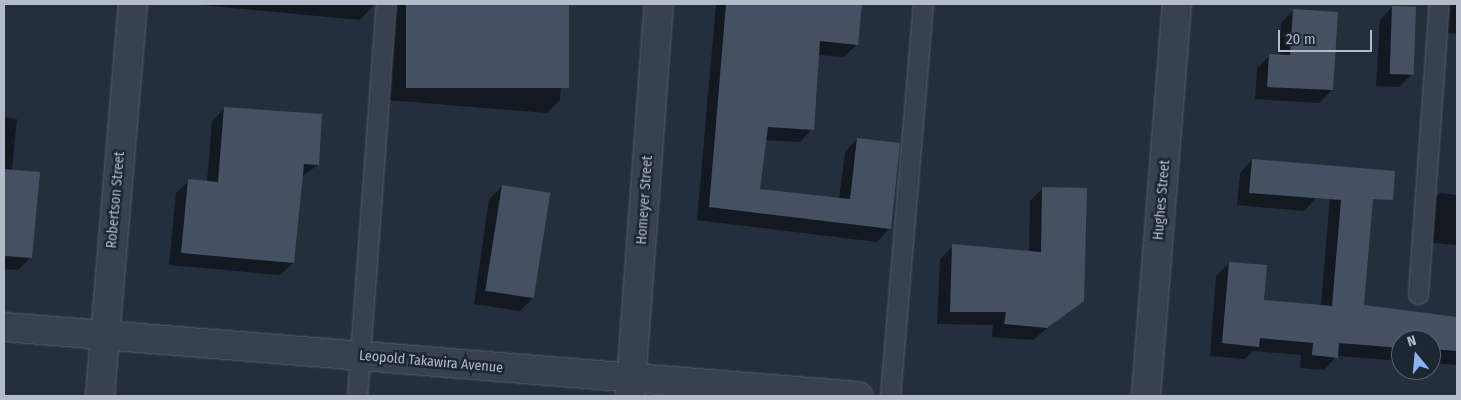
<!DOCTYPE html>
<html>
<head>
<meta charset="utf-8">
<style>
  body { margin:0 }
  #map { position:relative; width:1461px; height:400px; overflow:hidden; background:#242f3e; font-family:"Fira Sans Condensed",sans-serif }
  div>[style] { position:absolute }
  .shadow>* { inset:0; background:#0007 }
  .building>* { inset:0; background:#455162; transform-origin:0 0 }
  .roads { filter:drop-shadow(0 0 1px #565f6c) drop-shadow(0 0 1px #565f6c) }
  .service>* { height:19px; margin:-9.5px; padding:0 9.5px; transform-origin:9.5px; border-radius:9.5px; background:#38414e }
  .minor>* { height:28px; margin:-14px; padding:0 14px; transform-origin:14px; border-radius:14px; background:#38414e }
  span { translate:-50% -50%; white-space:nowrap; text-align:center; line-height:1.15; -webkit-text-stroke:5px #1d2633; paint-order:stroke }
  .street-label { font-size:14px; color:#b4bcc9 }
  .frame { position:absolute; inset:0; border:5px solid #b4bcc9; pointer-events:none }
  .north { position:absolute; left:1391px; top:330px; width:50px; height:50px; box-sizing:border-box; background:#1d2633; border:1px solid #59626f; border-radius:50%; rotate:343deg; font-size:14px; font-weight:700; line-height:20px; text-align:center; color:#b4bcc9 }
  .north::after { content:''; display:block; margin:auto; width:18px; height:22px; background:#8ab4f8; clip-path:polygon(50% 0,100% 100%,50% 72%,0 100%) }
  .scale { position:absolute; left:1278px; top:30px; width:94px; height:22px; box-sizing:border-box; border:2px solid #b4bcc9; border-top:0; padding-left:6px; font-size:15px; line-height:18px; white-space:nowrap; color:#b4bcc9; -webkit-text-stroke:4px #1d2633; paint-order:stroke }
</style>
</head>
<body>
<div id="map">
  <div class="shadow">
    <div style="clip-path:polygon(191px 4px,568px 4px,560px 100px,547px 113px,387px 100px,384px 11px,374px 5px,360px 20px)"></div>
    <div style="clip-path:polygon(716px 4px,860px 5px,857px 44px,844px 57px,818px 55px,812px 129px,800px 142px,765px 140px,759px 190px,839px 199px,845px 152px,857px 139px,889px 229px,877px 242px,697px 220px)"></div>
    <div style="clip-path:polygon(1435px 4px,1457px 4px,1457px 34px,1437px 32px)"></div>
    <div style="clip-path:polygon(1392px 7px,1411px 75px,1399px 87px,1376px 86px,1380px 20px)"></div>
    <div style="clip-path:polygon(1294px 10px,1332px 90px,1319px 103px,1255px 99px,1257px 68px,1270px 55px,1279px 56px,1281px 23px)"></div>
    <div style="clip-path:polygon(225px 108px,321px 115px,318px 165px,301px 177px,293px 263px,280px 275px,169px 265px,176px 193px,189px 181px,207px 182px,212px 121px)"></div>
    <div style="clip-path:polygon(4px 117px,17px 119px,12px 171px,31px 257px,18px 270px,4px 269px)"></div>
    <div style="clip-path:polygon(1252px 160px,1316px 198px,1304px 211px,1237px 205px,1240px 173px)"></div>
    <div style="clip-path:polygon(1343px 184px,1362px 307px,1457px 317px,1457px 365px,1431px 363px,1431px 340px,1401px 340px,1401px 361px,1337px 356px,1324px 370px,1300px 368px,1301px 355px,1253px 351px,1245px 359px,1210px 356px,1216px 276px,1229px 263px,1262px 302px,1321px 306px,1330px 196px)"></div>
    <div style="clip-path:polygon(502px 187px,533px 298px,520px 311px,474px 304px,489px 199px)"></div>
    <div style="clip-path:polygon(1042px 189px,1082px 300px,1033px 340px,992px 337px,993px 325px,937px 324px,940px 259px,953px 246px,1029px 252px,1030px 201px)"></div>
    <div style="clip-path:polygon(1440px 193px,1457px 195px,1457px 245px,1424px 242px,1427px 206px)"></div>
  </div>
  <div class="building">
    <div style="left:406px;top:4px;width:163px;height:84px"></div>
    <div style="clip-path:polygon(726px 4px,862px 4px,858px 45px,820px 41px,814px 130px,768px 127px,760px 189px,850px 199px,857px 138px,900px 143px,891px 229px,709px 207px)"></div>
    <div style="left:1392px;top:6px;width:24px;height:68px;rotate:2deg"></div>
    <div style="clip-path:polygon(1293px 9px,1338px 12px,1333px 90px,1267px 87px,1269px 54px,1290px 55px)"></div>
    <div style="clip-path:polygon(224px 107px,322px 114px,319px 165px,304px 164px,294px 263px,181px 253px,188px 179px,218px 182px)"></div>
    <div style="clip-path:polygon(1252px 159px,1395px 171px,1393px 200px,1373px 199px,1364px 305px,1457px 317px,1457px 351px,1431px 349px,1431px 340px,1401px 340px,1401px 348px,1339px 343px,1338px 358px,1312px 355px,1313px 343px,1260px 338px,1259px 347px,1222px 343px,1229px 262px,1267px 265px,1264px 300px,1332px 306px,1341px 200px,1249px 193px)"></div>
    <div style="clip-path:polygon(4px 169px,40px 172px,32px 258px,4px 256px)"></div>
    <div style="left:502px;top:185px;width:49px;height:107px;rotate:9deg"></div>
    <div style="clip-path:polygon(1042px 187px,1087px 188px,1084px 301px,1047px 328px,1004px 324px,1006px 312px,950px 312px,952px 244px,1041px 252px)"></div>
  </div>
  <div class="roads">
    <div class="service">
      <div style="left:1418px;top:294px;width:291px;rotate:-85.9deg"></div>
      <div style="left:357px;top:396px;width:393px;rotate:-85.8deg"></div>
      <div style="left:890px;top:396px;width:393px;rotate:-85.2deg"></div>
    </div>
    <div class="minor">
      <div style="left:4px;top:327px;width:857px;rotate:4.62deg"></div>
      <div style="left:100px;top:396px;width:393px;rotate:-85.2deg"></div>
      <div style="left:630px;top:396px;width:393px;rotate:-85.8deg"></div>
      <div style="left:1146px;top:396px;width:393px;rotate:-85.5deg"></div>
    </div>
  </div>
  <div class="street-label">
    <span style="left:116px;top:200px;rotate:-85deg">Robertson Street</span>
    <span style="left:645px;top:200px;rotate:-86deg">Homeyer Street</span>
    <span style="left:1162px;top:200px;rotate:-85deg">Hughes Street</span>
    <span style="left:431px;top:362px;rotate:5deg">Leopold Takawira Avenue</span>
  </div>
  <div class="frame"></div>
  <div class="north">N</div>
  <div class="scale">20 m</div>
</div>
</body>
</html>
